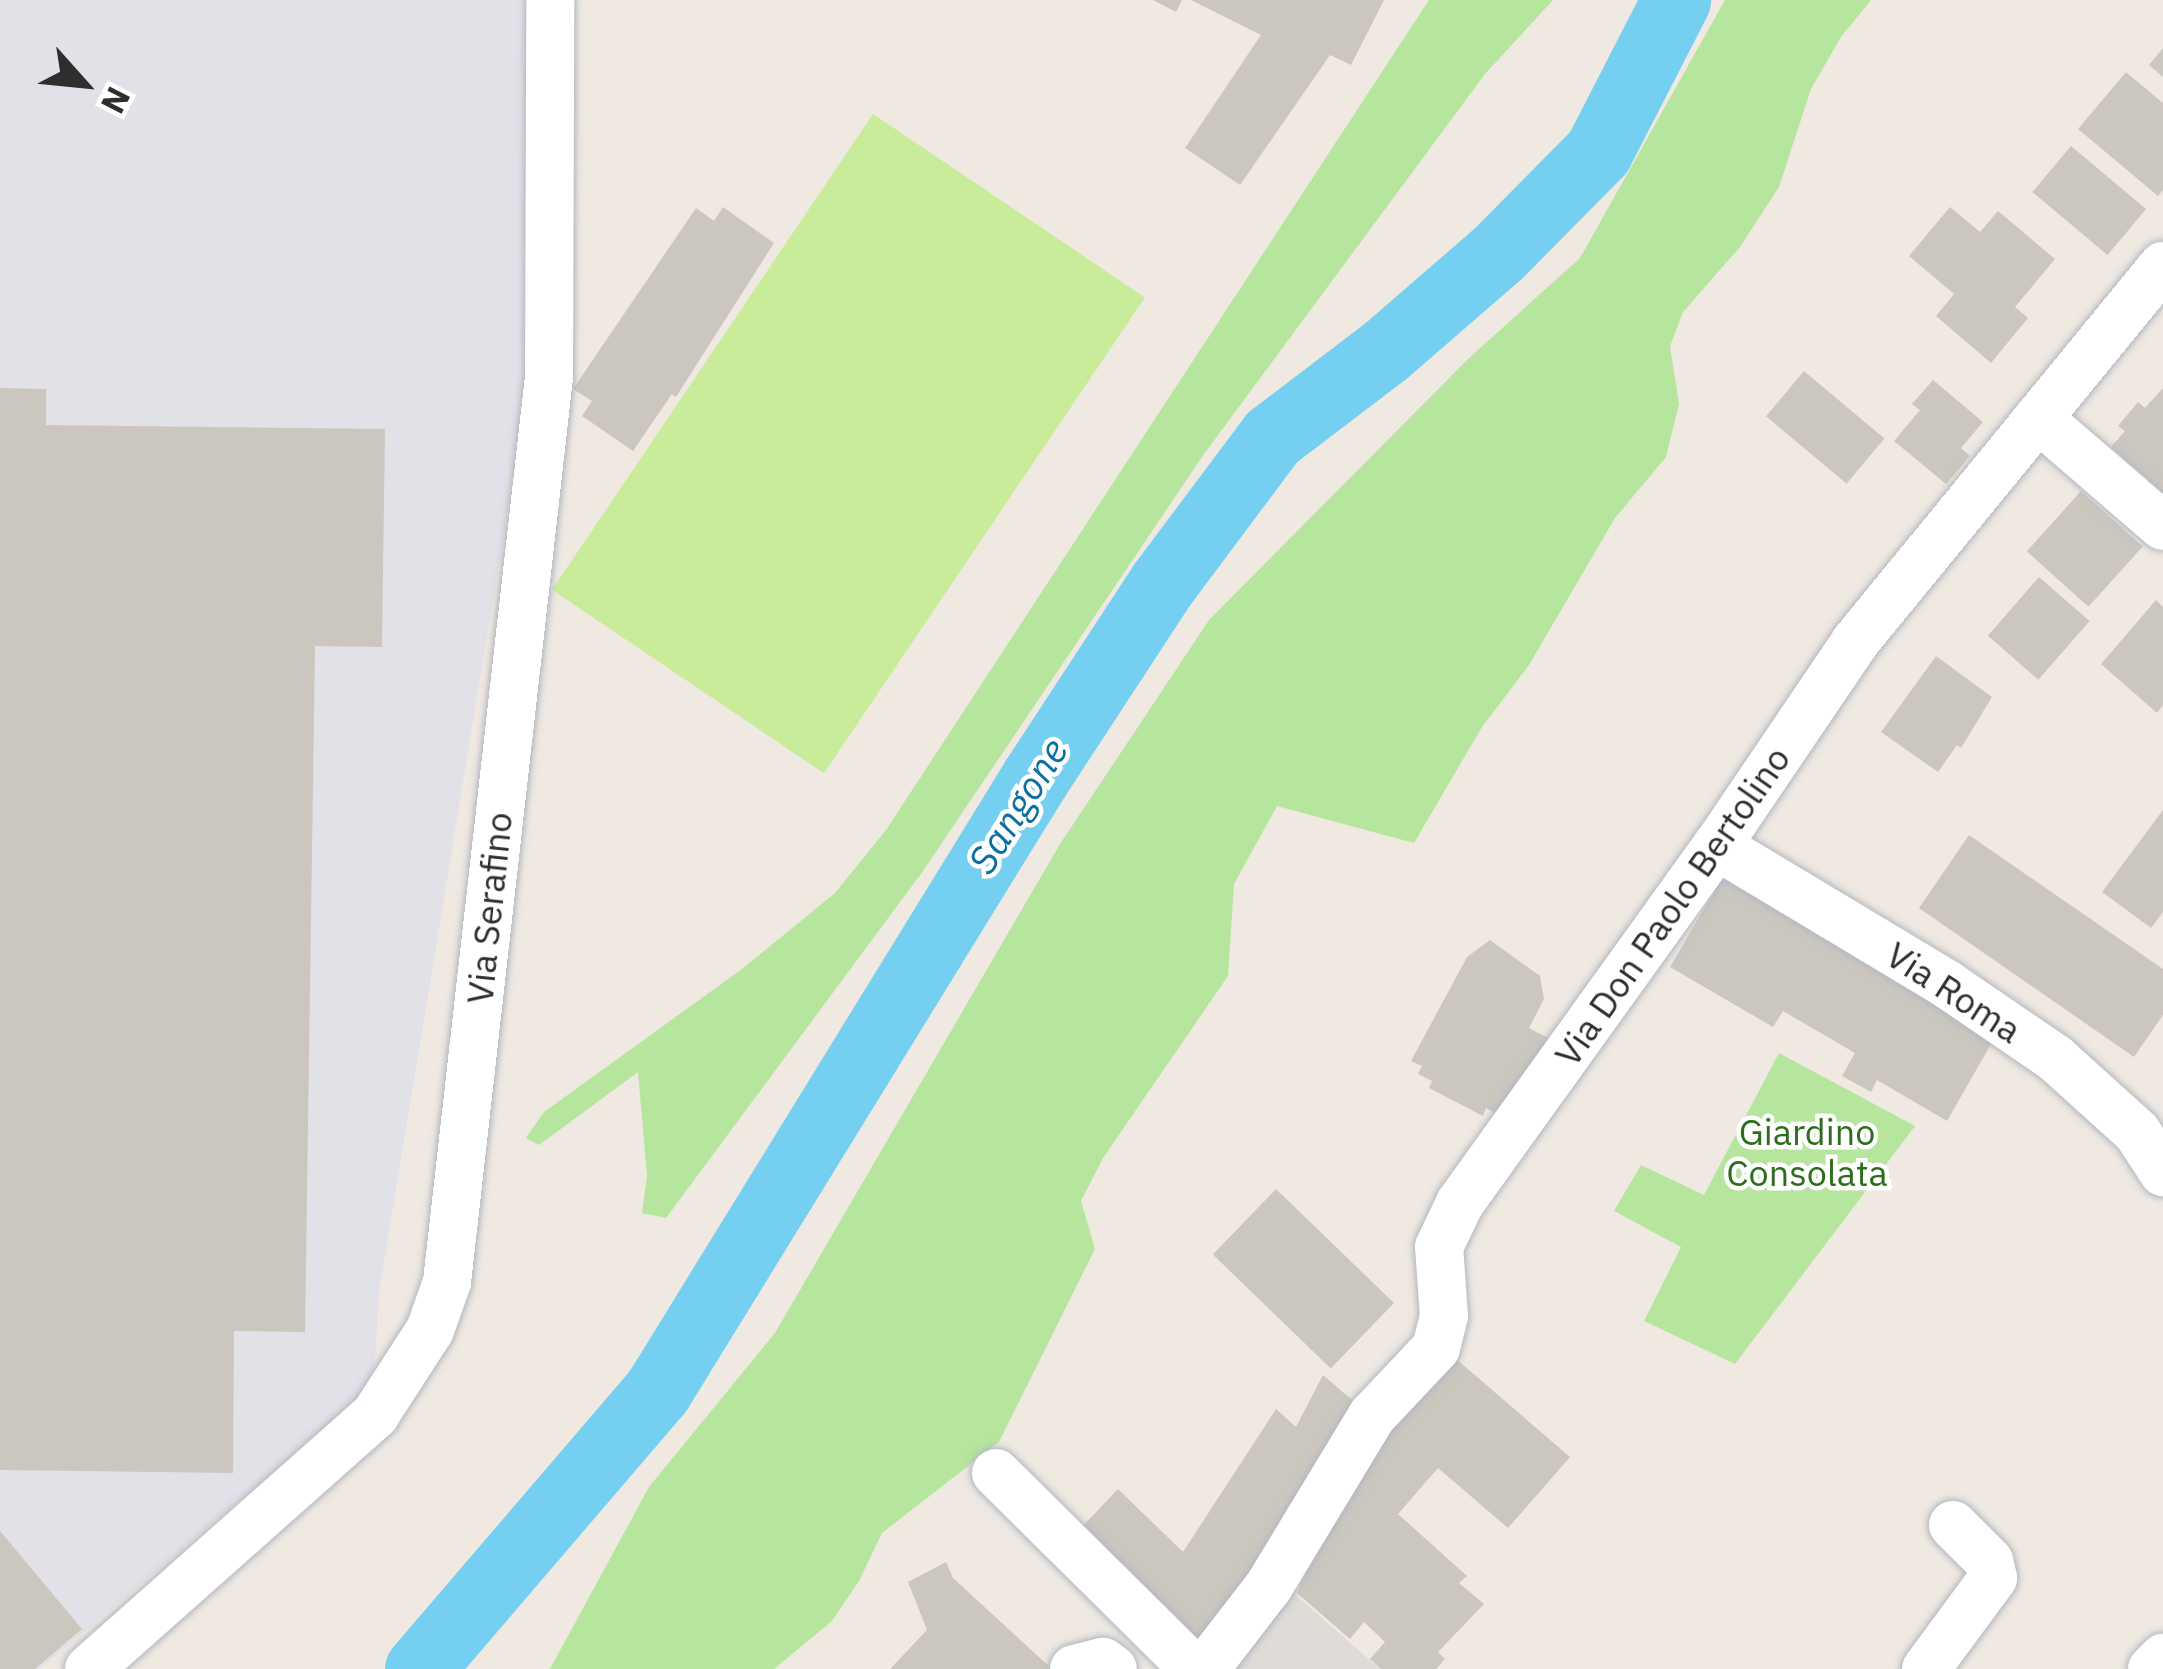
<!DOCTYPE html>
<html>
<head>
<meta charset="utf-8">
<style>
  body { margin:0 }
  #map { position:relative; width:2163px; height:1669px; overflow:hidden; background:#efe9e1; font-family:"IBM Plex Sans",sans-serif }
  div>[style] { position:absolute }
  .industrial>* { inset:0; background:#e3e1e8 }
  .green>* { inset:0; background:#b6e59e }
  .pitch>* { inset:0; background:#c9ec9a; transform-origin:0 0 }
  .plaza>* { inset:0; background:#dfdcd8 }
  .river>* { height:69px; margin:-34.5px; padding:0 34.5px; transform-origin:34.5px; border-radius:34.5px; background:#75cff0 }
  .building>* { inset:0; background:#cbc7bf; transform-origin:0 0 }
  .roads { filter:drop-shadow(0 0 3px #b4b7c1) drop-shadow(0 0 3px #b4b7c1) }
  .minor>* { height:48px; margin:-24px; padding:0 24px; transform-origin:24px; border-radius:24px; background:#fff }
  span { translate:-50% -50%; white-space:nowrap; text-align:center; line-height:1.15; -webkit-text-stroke:9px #fff; paint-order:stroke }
  .street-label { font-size:36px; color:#2e2e2e }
  .park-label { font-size:36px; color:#2c6e1b }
  .water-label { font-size:39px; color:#0d6fa3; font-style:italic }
  .north { position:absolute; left:24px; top:24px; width:120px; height:120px; -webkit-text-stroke:9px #fff; paint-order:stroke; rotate:117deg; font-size:33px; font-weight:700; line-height:48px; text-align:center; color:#2e2e2e }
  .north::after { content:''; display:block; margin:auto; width:42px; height:54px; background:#2e2e2e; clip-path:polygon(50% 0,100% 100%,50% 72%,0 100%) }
</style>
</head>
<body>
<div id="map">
  <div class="industrial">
    <div style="clip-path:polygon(0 0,536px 0,531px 369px,379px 1293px,373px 1388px,40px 1669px,0 1669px)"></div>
  </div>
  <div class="green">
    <div style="clip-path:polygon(1429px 0,1553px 0,1485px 74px,1204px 454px,923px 871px,666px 1218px,642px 1213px,647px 1176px,638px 1072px,539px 1145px,526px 1138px,544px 1112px,742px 969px,835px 893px,886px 830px)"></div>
    <div style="clip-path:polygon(1725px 0,1871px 0,1841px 37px,1811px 89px,1779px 187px,1740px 247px,1683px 312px,1670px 346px,1679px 404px,1666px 457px,1615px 518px,1529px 665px,1482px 727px,1414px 843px,1277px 806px,1234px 884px,1228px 976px,1103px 1158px,1081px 1201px,1095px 1249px,999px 1442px,882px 1533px,859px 1581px,832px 1621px,774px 1669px,550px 1669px,649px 1487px,775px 1333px,1060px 844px,1209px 620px,1468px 359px,1580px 258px)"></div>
    <div style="clip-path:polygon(1779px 1053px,1915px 1126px,1735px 1364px,1644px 1321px,1681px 1247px,1614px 1211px,1641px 1165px,1704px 1195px)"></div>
  </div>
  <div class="pitch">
    <div style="left:873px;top:114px;width:328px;height:574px;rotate:34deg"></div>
  </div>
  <div class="plaza">
    <div style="clip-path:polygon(1289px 1589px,1380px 1669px,1224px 1669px)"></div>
  </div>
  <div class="river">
    <div style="left:419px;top:1669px;width:367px;rotate:-49.4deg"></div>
    <div style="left:658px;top:1390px;width:719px;rotate:-58.37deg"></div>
    <div style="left:1035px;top:778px;width:232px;rotate:-56.8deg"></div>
    <div style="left:1162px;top:584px;width:184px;rotate:-53.2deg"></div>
    <div style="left:1272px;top:437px;width:142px;rotate:-37.3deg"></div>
    <div style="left:1385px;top:351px;width:147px;rotate:-40.9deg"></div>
    <div style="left:1496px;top:255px;width:145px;rotate:-45.3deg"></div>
    <div style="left:1598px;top:152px;width:171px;rotate:-62.8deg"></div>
  </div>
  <div class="building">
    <div style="clip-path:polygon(1153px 0,1182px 0,1176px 12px)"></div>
    <div style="clip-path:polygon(1191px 0,1384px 0,1351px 65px,1330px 55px,1240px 185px,1185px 148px,1261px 35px)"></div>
    <div style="clip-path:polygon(2163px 48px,2163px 77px,2149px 65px)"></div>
    <div style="clip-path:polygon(2126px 72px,2163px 103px,2163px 190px,2158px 196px,2078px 129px)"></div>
    <div style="left:2071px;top:146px;width:98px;height:60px;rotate:40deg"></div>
    <div style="clip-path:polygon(723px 207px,774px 243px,676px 397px,672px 394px,633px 451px,582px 416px,592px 401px,573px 389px,696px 208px,714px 221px)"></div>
    <div style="clip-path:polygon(1950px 207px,1980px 232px,1998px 211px,2055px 259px,2015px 307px,2028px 318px,1991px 363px,1936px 316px,1954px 294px,1909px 256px)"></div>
    <div style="left:1804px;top:371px;width:105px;height:59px;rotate:40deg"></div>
    <div style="clip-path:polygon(1933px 380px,1983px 422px,1961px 448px,1970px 456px,1946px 484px,1894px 441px,1920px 410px,1912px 404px)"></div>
    <div style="clip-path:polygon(0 388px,46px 389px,46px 425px,385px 429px,382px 647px,315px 646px,305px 1332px,234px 1331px,233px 1473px,0 1470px)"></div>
    <div style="clip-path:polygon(2163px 388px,2163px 493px,2111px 447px,2125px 431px,2118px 426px,2138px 402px,2145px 408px)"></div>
    <div style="left:2081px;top:491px;width:83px;height:81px;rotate:42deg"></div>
    <div style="left:2039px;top:577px;width:67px;height:78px;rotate:41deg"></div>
    <div style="clip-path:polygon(2156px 600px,2163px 607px,2163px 705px,2157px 713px,2101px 664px)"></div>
    <div style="clip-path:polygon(1936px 656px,1992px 697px,1961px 748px,1957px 745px,1938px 772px,1881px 732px)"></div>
    <div style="clip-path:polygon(2163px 810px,2163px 912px,2151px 928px,2102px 892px)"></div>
    <div style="clip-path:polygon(1969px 835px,2163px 969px,2163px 1015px,2134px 1057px,1919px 908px)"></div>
    <div style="clip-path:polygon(1722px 878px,1995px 1037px,1947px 1121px,1877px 1080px,1871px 1092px,1842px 1076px,1855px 1053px,1783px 1011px,1773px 1027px,1670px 967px)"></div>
    <div style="clip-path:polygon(1490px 940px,1540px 976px,1544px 999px,1529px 1028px,1550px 1039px,1501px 1116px,1486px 1108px,1483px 1116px,1429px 1088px,1432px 1081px,1418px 1074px,1422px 1066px,1411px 1061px,1467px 957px)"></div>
    <div style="left:1276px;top:1189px;width:164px;height:91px;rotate:44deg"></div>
    <div style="clip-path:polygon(1455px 1358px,1570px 1457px,1508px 1528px,1438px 1468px,1398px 1514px,1467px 1576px,1459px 1583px,1484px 1604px,1438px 1652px,1445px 1659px,1436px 1669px,1381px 1669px,1370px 1659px,1385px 1642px,1364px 1622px,1350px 1639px,1297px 1593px,1343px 1484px)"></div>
    <div style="clip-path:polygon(1323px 1375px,1358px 1405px,1335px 1456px,1197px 1648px,1076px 1533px,1118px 1489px,1183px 1552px,1276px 1409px,1296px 1427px)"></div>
    <div style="clip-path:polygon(0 1531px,82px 1629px,35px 1669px,0 1669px)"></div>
    <div style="clip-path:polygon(946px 1562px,953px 1578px,1052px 1669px,890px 1669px,927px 1630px,908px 1582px)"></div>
  </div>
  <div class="roads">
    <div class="minor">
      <div style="left:2038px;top:418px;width:165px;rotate:40.8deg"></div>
      <div style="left:1717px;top:846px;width:270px;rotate:31deg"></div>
      <div style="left:1948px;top:985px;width:130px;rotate:34.3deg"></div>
      <div style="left:2055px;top:1058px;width:110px;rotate:42.1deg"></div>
      <div style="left:2137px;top:1132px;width:48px;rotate:57deg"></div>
      <div style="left:996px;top:1473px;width:279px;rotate:44.7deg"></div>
      <div style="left:89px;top:1669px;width:383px;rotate:-41.6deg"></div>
      <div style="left:375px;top:1415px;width:101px;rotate:-57.1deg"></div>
      <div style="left:430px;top:1330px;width:51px;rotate:-70.5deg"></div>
      <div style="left:447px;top:1282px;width:911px;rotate:-83.57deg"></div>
      <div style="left:549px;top:377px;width:377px;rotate:-89.8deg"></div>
      <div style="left:1074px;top:1669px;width:30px;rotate:-14deg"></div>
      <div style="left:1103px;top:1662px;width:12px;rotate:35deg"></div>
      <div style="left:1205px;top:1669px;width:105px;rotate:-52.4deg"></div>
      <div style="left:1269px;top:1586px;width:199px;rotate:-58.8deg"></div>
      <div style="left:1372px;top:1416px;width:93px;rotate:-46.7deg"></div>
      <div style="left:1436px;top:1348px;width:33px;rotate:-76deg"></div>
      <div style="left:1444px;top:1316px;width:69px;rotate:-94.1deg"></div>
      <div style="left:1439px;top:1247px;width:49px;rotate:-64.5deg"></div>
      <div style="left:1460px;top:1203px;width:440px;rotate:-54.3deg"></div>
      <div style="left:1717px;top:846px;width:246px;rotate:-55.9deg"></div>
      <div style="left:1855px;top:642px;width:486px;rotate:-50.7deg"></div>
      <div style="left:1926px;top:1669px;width:113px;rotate:-53.6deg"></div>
      <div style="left:1993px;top:1578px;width:17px;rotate:-103deg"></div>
      <div style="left:1989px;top:1561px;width:51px;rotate:-135deg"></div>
      <div style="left:2152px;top:1669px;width:16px;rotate:-45deg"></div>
    </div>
  </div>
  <div class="street-label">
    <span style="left:1672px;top:906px;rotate:-55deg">Via Don Paolo Bertolino</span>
    <span style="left:489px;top:908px;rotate:-84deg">Via Serafino</span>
    <span style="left:1954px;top:992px;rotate:33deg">Via Roma</span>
  </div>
  <div class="park-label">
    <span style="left:1807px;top:1152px">Giardino<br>Consolata</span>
  </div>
  <div class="water-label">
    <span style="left:1018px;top:806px;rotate:-58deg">Sangone</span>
  </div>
  <div class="north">N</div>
</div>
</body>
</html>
